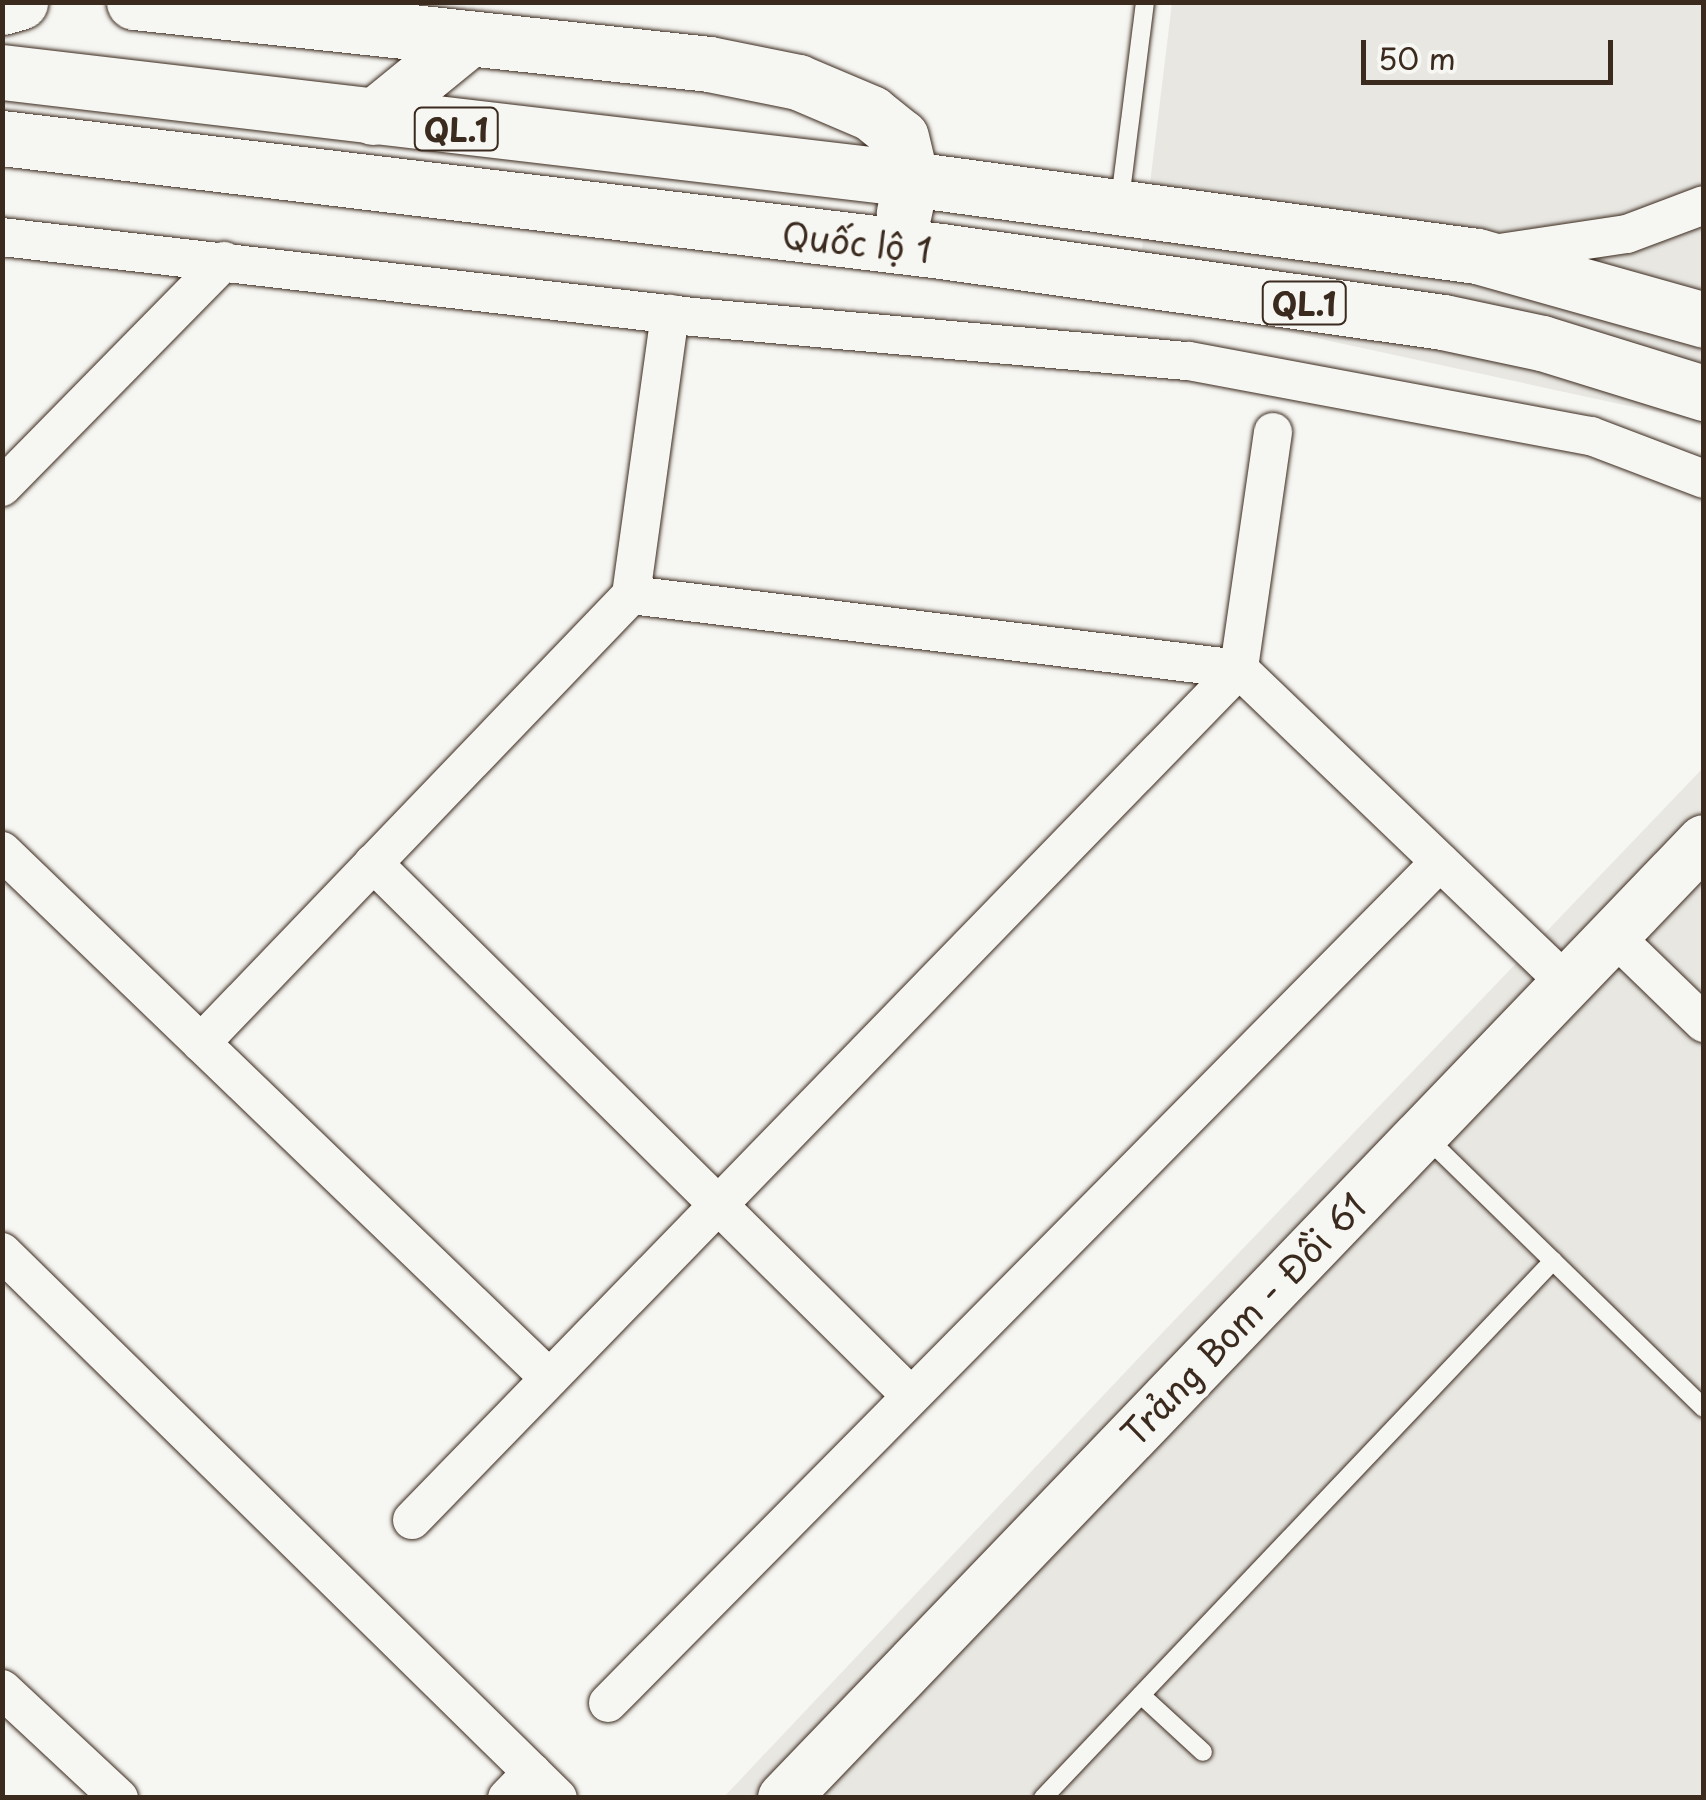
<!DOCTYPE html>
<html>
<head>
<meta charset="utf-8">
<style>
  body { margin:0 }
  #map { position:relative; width:1706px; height:1800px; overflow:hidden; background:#f6f6f2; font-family:"Playpen Sans",sans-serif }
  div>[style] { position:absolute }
  .built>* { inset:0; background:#e8e7e2 }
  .roads { filter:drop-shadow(0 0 2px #3b2a1e) drop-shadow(0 0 2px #3b2a1e) }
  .lane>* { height:18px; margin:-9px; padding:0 9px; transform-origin:9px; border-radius:9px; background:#f6f6f2 }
  .street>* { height:38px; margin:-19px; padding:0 19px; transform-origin:19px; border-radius:19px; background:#f6f6f2 }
  .secondary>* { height:52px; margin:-26px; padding:0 26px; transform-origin:26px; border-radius:26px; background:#f6f6f2 }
  .highway>* { height:55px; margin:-27.5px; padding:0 27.5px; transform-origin:27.5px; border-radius:27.5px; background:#f6f6f2 }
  span { translate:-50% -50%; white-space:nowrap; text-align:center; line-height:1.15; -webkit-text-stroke:10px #f6f6f2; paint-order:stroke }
  .shield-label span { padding:2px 8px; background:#f6f6f2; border:2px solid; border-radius:8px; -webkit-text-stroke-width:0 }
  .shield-label { font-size:32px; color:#3b2a1e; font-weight:700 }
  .street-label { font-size:35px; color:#3b2a1e }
  .frame { position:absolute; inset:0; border:5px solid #3b2a1e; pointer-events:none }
  .scale { position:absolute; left:1361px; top:40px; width:252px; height:45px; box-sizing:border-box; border:5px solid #3b2a1e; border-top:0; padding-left:12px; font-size:30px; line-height:35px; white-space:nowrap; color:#3b2a1e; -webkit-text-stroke:8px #f6f6f2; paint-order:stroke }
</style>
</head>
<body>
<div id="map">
  <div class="built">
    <div style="clip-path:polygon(1172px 3px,1703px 3px,1703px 422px,1136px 299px)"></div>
    <div style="clip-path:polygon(1703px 768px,1703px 1797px,723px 1798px,1166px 1329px)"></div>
  </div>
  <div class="roads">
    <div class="lane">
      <div style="left:1120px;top:200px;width:200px;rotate:-82.8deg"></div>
      <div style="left:1426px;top:1137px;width:388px;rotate:44.3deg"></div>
      <div style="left:1141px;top:1695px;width:84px;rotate:42.6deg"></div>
      <div style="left:1043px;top:1798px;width:741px;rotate:-46.48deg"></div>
    </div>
    <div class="street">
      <div style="left:2px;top:237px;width:696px;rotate:6.6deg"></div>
      <div style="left:693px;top:317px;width:498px;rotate:5.1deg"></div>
      <div style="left:1189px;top:361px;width:409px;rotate:10.6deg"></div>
      <div style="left:1591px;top:436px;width:121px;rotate:20.8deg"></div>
      <div style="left:1493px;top:254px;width:135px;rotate:-8.5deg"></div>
      <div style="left:1627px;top:234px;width:82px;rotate:-20.6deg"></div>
      <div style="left:1273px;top:432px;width:239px;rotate:98.2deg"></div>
      <div style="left:1239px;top:669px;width:452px;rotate:43.8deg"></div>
      <div style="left:2px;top:487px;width:317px;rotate:-45.5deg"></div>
      <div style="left:631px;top:595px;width:612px;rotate:6.94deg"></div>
      <div style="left:2px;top:851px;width:760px;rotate:43.93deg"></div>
      <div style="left:373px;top:863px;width:757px;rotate:44.73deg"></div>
      <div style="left:1612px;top:934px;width:128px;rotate:44.1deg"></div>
      <div style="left:201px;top:1043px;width:621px;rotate:-46.17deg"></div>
      <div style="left:631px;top:595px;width:284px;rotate:-82.1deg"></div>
      <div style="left:2px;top:1252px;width:779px;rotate:44.48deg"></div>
      <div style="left:412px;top:1520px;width:1187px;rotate:-45.82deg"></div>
      <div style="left:2px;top:1689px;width:160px;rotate:43deg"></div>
      <div style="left:608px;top:1703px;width:1183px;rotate:-45.31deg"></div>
      <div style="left:507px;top:1798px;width:36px;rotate:-46deg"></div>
    </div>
    <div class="secondary">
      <div style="left:784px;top:1798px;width:1327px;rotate:-46.13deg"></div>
    </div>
    <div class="highway">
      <div style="left:134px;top:2px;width:578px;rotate:6.15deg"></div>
      <div style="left:709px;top:64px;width:91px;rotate:11.4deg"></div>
      <div style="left:798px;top:82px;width:79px;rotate:23deg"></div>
      <div style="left:871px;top:113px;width:38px;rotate:39deg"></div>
      <div style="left:901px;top:137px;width:43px;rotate:76.6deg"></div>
      <div style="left:911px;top:179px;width:35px;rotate:102deg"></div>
      <div style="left:2px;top:7px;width:19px;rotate:-16deg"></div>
      <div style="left:2px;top:72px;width:915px;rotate:6.71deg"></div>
      <div style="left:911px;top:179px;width:571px;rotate:7.75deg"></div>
      <div style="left:1477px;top:256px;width:236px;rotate:15.7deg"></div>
      <div style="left:373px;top:117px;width:119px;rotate:-39.2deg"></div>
      <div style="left:2px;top:138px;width:946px;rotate:6.86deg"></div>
      <div style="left:941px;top:251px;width:507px;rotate:8.05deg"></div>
      <div style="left:1443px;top:322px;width:101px;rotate:12deg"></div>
      <div style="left:1542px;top:343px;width:170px;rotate:17.2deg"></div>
    </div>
  </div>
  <div class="shield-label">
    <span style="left:456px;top:129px">QL.1</span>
    <span style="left:1304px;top:303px">QL.1</span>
  </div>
  <div class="street-label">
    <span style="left:857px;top:242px;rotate:6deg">Quốc lộ 1</span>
    <span style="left:1243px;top:1319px;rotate:-46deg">Trảng Bom - Đồi 61</span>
  </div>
  <div class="frame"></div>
  <div class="scale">50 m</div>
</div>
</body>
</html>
